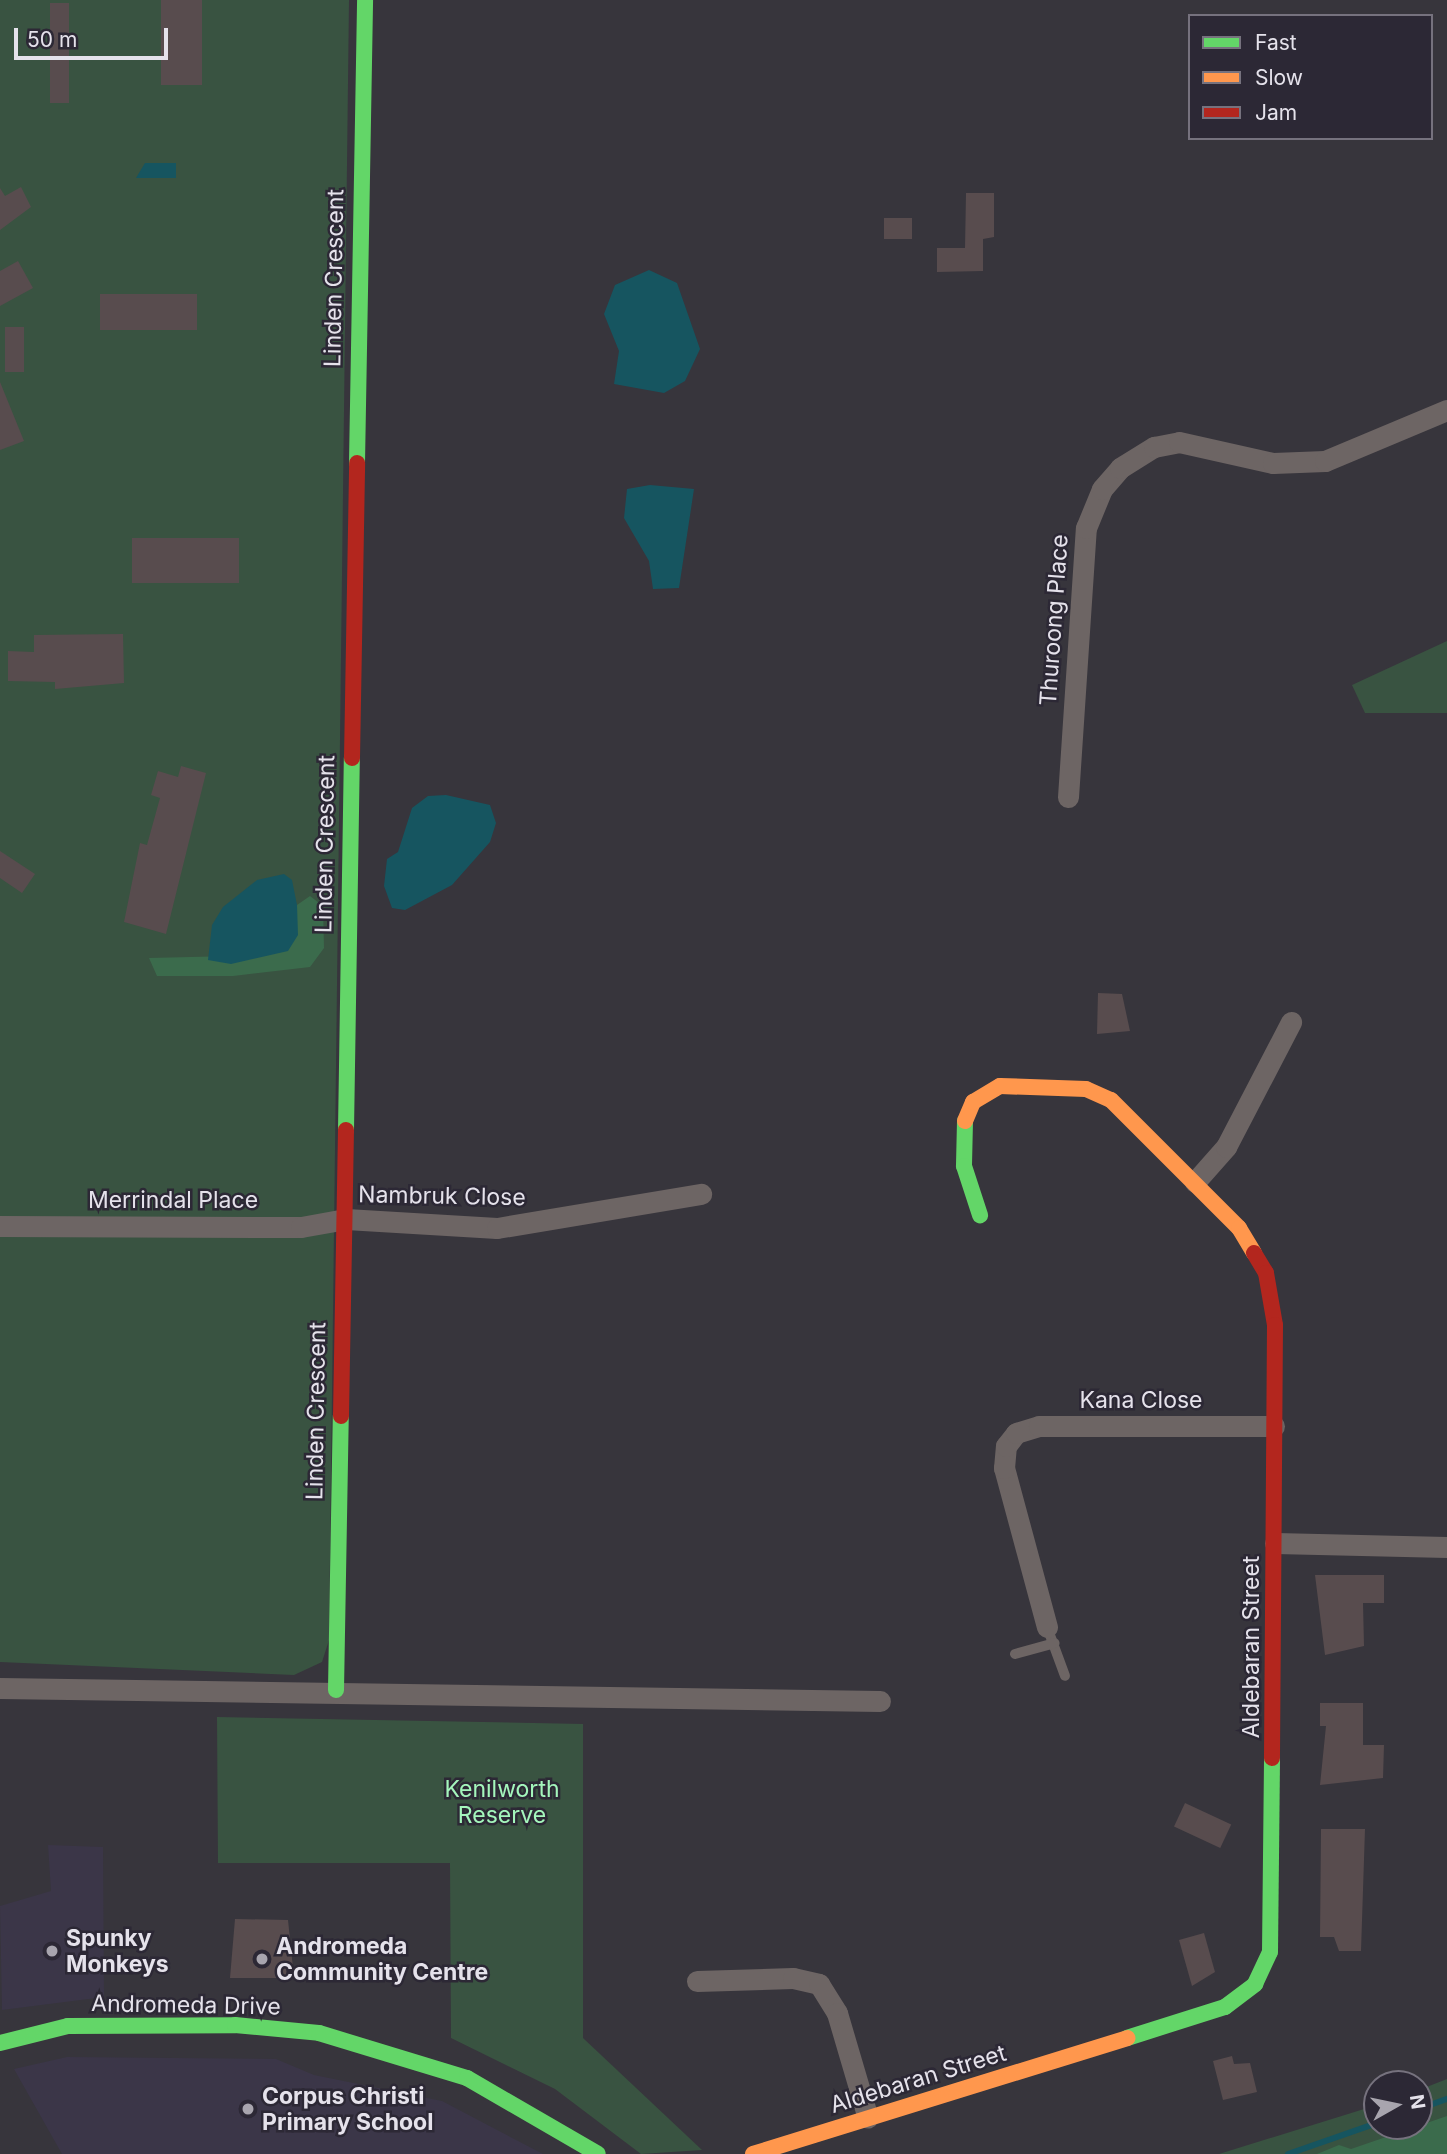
<!DOCTYPE html>
<html>
<head>
<meta charset="utf-8">
<style>
  body { margin:0 }
  #map { position:relative; width:1447px; height:2154px; overflow:hidden; background:#37353c; font-family:Inter,sans-serif }
  div>[style] { position:absolute }
  .built>* { inset:0; background:#3b3648 }
  .green>* { inset:0; background:#395341 }
  .forest>* { inset:0; background:#3b6b4c }
  .water>* { inset:0; background:#165560 }
  .stream>* { height:6px; margin:-3px; padding:0 3px; transform-origin:3px; border-radius:3px; background:#165560 }
  .building>* { inset:0; background:#584c4e; transform-origin:0 0 }
  .lane>* { height:10px; margin:-5px; padding:0 5px; transform-origin:5px; border-radius:5px; background:#6d6564 }
  .street>* { height:21px; margin:-10.5px; padding:0 10.5px; transform-origin:10.5px; border-radius:10.5px; background:#6d6564 }
  .fast>* { height:16px; margin:-8px; padding:0 8px; transform-origin:8px; border-radius:8px; background:#63d668 }
  .slow>* { height:16px; margin:-8px; padding:0 8px; transform-origin:8px; border-radius:8px; background:#ff974d }
  .jam>* { height:16px; margin:-8px; padding:0 8px; transform-origin:8px; border-radius:8px; background:#b3261e }
  .dots>* { width:19px; height:19px; translate:-50% -50%; box-sizing:border-box; border:4px solid #2c2835; border-radius:50% }
  span { translate:-50% -50%; white-space:nowrap; text-align:center; line-height:1.15; -webkit-text-stroke:5px #2c2835; paint-order:stroke }
  .street-label { font-size:23px; color:#e5e2eb }
  .park-label { font-size:23px; color:#a4f6bc }
  .poi-label { font-size:23px; color:#e5e2eb; font-weight:700 }
  .left { translate:0 -50%; text-align:left }
  .legend { position:absolute; left:1188px; top:14px; width:245px; height:126px; box-sizing:border-box; background:#2c2835; border:2px solid #76727e; margin:0; padding:9px 12px; list-style:none; font-size:21px; color:#e5e2eb }
  .legend li { display:flex; align-items:center; gap:14px; height:35px }
  .legend b { width:35px; border:2px solid #76727e }
  .north { position:absolute; left:1363px; top:2070px; width:70px; height:70px; box-sizing:border-box; background:#2c2835; border:2px solid #76727e; border-radius:50%; rotate:81deg; font-size:19px; font-weight:700; line-height:28px; text-align:center; color:#e5e2eb }
  .north::after { content:''; display:block; margin:auto; width:24px; height:32px; background:#a8a5ae; clip-path:polygon(50% 0,100% 100%,50% 72%,0 100%) }
  .scale { position:absolute; left:14px; top:28px; width:154px; height:32px; box-sizing:border-box; border:4px solid #e5e2eb; border-top:0; padding-left:9px; font-size:21px; line-height:24px; white-space:nowrap; color:#e5e2eb; -webkit-text-stroke:5px #2c2835; paint-order:stroke }
</style>
</head>
<body>
<div id="map">
  <div class="built">
    <div style="clip-path:polygon(48px 1845px,103px 1847px,104px 1997px,2px 2010px,0 1906px,51px 1891px)"></div>
    <div style="clip-path:polygon(67px 2057px,276px 2059px,314px 2075px,442px 2101px,543px 2154px,62px 2154px,14px 2069px)"></div>
  </div>
  <div class="green">
    <div style="clip-path:polygon(0 0,349px 0,329px 1640px,322px 1662px,294px 1675px,0 1662px)"></div>
    <div style="clip-path:polygon(1447px 641px,1447px 713px,1365px 713px,1352px 685px)"></div>
    <div style="clip-path:polygon(217px 1717px,583px 1724px,583px 2038px,702px 2150px,641px 2154px,555px 2089px,451px 2038px,450px 1863px,218px 1863px)"></div>
    <div style="clip-path:polygon(1447px 2079px,1447px 2154px,1219px 2154px,1377px 2105px,1377px 2126px,1419px 2126px,1419px 2090px)"></div>
  </div>
  <div class="forest">
    <div style="clip-path:polygon(310px 896px,323px 906px,324px 948px,310px 967px,233px 976px,157px 976px,149px 958px,233px 956px,292px 938px,297px 905px)"></div>
    <div style="clip-path:polygon(1447px 2116px,1447px 2154px,1317px 2154px,1339px 2145px,1351px 2149px)"></div>
  </div>
  <div class="water">
    <div style="clip-path:polygon(145px 163px,176px 163px,176px 178px,136px 178px)"></div>
    <div style="clip-path:polygon(649px 270px,677px 283px,700px 349px,685px 381px,664px 393px,614px 384px,619px 351px,604px 314px,615px 285px)"></div>
    <div style="clip-path:polygon(650px 485px,694px 489px,679px 588px,653px 589px,649px 561px,624px 518px,627px 489px)"></div>
    <div style="clip-path:polygon(446px 795px,490px 805px,496px 823px,490px 842px,452px 885px,405px 910px,392px 908px,384px 886px,387px 859px,398px 852px,412px 808px,428px 796px)"></div>
    <div style="clip-path:polygon(284px 874px,292px 880px,297px 905px,298px 935px,288px 951px,231px 964px,208px 960px,212px 925px,223px 907px,257px 880px)"></div>
  </div>
  <div class="stream">
    <div style="left:1419px;top:2109px;width:30px;rotate:-20deg"></div>
    <div style="left:1288px;top:2154px;width:94px;rotate:-19.2deg"></div>
  </div>
  <div class="building">
    <div style="left:161px;top:0;width:41px;height:85px"></div>
    <div style="left:50px;top:3px;width:19px;height:100px"></div>
    <div style="clip-path:polygon(21px 187px,31px 207px,0 230px,0 188px,5px 196px)"></div>
    <div style="clip-path:polygon(966px 193px,994px 193px,994px 237px,983px 239px,983px 271px,937px 272px,937px 248px,965px 248px)"></div>
    <div style="left:884px;top:218px;width:28px;height:21px"></div>
    <div style="clip-path:polygon(18px 261px,33px 288px,0 306px,0 271px)"></div>
    <div style="left:100px;top:294px;width:97px;height:36px"></div>
    <div style="left:5px;top:327px;width:19px;height:45px"></div>
    <div style="clip-path:polygon(0 382px,24px 441px,0 450px)"></div>
    <div style="left:239px;top:538px;width:45px;height:107px;rotate:90deg"></div>
    <div style="clip-path:polygon(123px 634px,124px 683px,55px 689px,55px 682px,8px 681px,8px 651px,34px 652px,34px 635px)"></div>
    <div style="clip-path:polygon(181px 766px,206px 773px,166px 934px,124px 922px,140px 843px,147px 845px,160px 798px,151px 795px,158px 771px,178px 777px)"></div>
    <div style="clip-path:polygon(0 851px,35px 874px,22px 893px,0 878px)"></div>
    <div style="clip-path:polygon(1098px 993px,1122px 994px,1130px 1031px,1097px 1034px)"></div>
    <div style="clip-path:polygon(1315px 1575px,1384px 1575px,1384px 1603px,1363px 1603px,1364px 1646px,1325px 1655px)"></div>
    <div style="clip-path:polygon(1320px 1703px,1363px 1703px,1363px 1745px,1384px 1745px,1383px 1778px,1320px 1785px,1326px 1726px,1320px 1726px)"></div>
    <div style="left:1185px;top:1803px;width:51px;height:26px;rotate:25deg"></div>
    <div style="clip-path:polygon(1321px 1829px,1365px 1829px,1361px 1951px,1339px 1951px,1334px 1937px,1320px 1937px)"></div>
    <div style="clip-path:polygon(235px 1919px,288px 1920px,294px 1978px,230px 1978px)"></div>
    <div style="clip-path:polygon(1204px 1933px,1215px 1972px,1192px 1986px,1179px 1940px)"></div>
    <div style="clip-path:polygon(1232px 2056px,1234px 2064px,1250px 2063px,1257px 2092px,1223px 2100px,1213px 2061px)"></div>
  </div>
  <div class="lane">
    <div style="left:1047px;top:1627px;width:52px;rotate:69.8deg"></div>
    <div style="left:1015px;top:1654px;width:41px;rotate:-15.4deg"></div>
  </div>
  <div class="street">
    <div style="left:1068px;top:797px;width:270px;rotate:-86.2deg"></div>
    <div style="left:1086px;top:528px;width:42px;rotate:-67.7deg"></div>
    <div style="left:1102px;top:489px;width:28px;rotate:-49deg"></div>
    <div style="left:1120px;top:468px;width:40px;rotate:-32deg"></div>
    <div style="left:1154px;top:447px;width:25px;rotate:-11deg"></div>
    <div style="left:1179px;top:442px;width:96px;rotate:12.6deg"></div>
    <div style="left:1273px;top:463px;width:52px;rotate:-2.2deg"></div>
    <div style="left:1325px;top:461px;width:132px;rotate:-22.7deg"></div>
    <div style="left:1195px;top:1182px;width:47px;rotate:-48.5deg"></div>
    <div style="left:1226px;top:1147px;width:141px;rotate:-62.5deg"></div>
    <div style="left:0;top:1226px;width:301px;rotate:0.2deg"></div>
    <div style="left:301px;top:1227px;width:46px;rotate:-10.1deg"></div>
    <div style="left:346px;top:1219px;width:151px;rotate:3.4deg"></div>
    <div style="left:497px;top:1228px;width:207px;rotate:-9.5deg"></div>
    <div style="left:1275px;top:1543px;width:172px;rotate:1.3deg"></div>
    <div style="left:1047px;top:1627px;width:165px;rotate:-105.1deg"></div>
    <div style="left:1004px;top:1468px;width:22px;rotate:-85deg"></div>
    <div style="left:1006px;top:1446px;width:16px;rotate:-52deg"></div>
    <div style="left:1016px;top:1433px;width:24px;rotate:-17deg"></div>
    <div style="left:1039px;top:1426px;width:235px"></div>
    <div style="left:0;top:1688px;width:880px;rotate:0.85deg"></div>
    <div style="left:697px;top:1981px;width:96px;rotate:-1.8deg"></div>
    <div style="left:793px;top:1978px;width:27px;rotate:13deg"></div>
    <div style="left:819px;top:1984px;width:34px;rotate:58deg"></div>
    <div style="left:837px;top:2013px;width:109px;rotate:73.6deg"></div>
  </div>
  <div class="fast">
    <div style="left:357px;top:463px;width:463px;rotate:-89deg"></div>
    <div style="left:965px;top:1121px;width:45px;rotate:91.3deg"></div>
    <div style="left:964px;top:1166px;width:52px;rotate:71.9deg"></div>
    <div style="left:346px;top:1130px;width:372px;rotate:-89.1deg"></div>
    <div style="left:336px;top:1690px;width:274px;rotate:-89deg"></div>
    <div style="left:1127px;top:2038px;width:103px;rotate:-17.6deg"></div>
    <div style="left:1225px;top:2007px;width:38px;rotate:-37deg"></div>
    <div style="left:1255px;top:1984px;width:35px;rotate:-65deg"></div>
    <div style="left:1270px;top:1952px;width:194px;rotate:-89.4deg"></div>
    <div style="left:0;top:2043px;width:70px;rotate:-14deg"></div>
    <div style="left:68px;top:2026px;width:167px;rotate:-0.3deg"></div>
    <div style="left:235px;top:2025px;width:84px;rotate:5.4deg"></div>
    <div style="left:319px;top:2033px;width:155px;rotate:16.9deg"></div>
    <div style="left:467px;top:2078px;width:151px;rotate:30.1deg"></div>
  </div>
  <div class="slow">
    <div style="left:965px;top:1121px;width:21px;rotate:-67deg"></div>
    <div style="left:973px;top:1102px;width:31px;rotate:-31deg"></div>
    <div style="left:1000px;top:1086px;width:86px;rotate:2deg"></div>
    <div style="left:1086px;top:1089px;width:27px;rotate:24deg"></div>
    <div style="left:1111px;top:1100px;width:181px;rotate:45deg"></div>
    <div style="left:1239px;top:1228px;width:29px;rotate:59deg"></div>
    <div style="left:753px;top:2154px;width:392px;rotate:-17.2deg"></div>
  </div>
  <div class="jam">
    <div style="left:352px;top:758px;width:295px;rotate:-89deg"></div>
    <div style="left:1254px;top:1253px;width:23px;rotate:59deg"></div>
    <div style="left:1266px;top:1273px;width:53px;rotate:80.2deg"></div>
    <div style="left:1275px;top:1325px;width:433px;rotate:90.4deg"></div>
    <div style="left:341px;top:1416px;width:286px;rotate:-89deg"></div>
  </div>
  <div class="dots">
    <div style="left:52px;top:1951px;background:#a8a5ae"></div>
    <div style="left:262px;top:1959px;background:#a8a5ae"></div>
    <div style="left:248px;top:2109px;background:#a8a5ae"></div>
  </div>
  <div class="street-label">
    <span style="left:334px;top:278px;rotate:-89deg">Linden Crescent</span>
    <span style="left:1054px;top:620px;rotate:-86deg">Thuroong Place</span>
    <span style="left:325px;top:844px;rotate:-89deg">Linden Crescent</span>
    <span style="left:442px;top:1196px;rotate:1deg">Nambruk Close</span>
    <span style="left:173px;top:1200px">Merrindal Place</span>
    <span style="left:1141px;top:1400px">Kana Close</span>
    <span style="left:316px;top:1411px;rotate:-89deg">Linden Crescent</span>
    <span style="left:1251px;top:1647px;rotate:-90deg">Aldebaran Street</span>
    <span style="left:186px;top:2005px;rotate:1deg">Andromeda Drive</span>
    <span style="left:918px;top:2079px;rotate:-17deg">Aldebaran Street</span>
  </div>
  <div class="park-label">
    <span style="left:502px;top:1802px">Kenilworth<br>Reserve</span>
  </div>
  <div class="poi-label">
    <span class="left" style="left:66px;top:1951px">Spunky<br>Monkeys</span>
    <span class="left" style="left:276px;top:1959px">Andromeda<br>Community Centre</span>
    <span class="left" style="left:262px;top:2109px">Corpus Christi<br>Primary School</span>
  </div>
  <ul class="legend">
  <li><b style="height:9px;background:#63d668"></b>Fast</li>
  <li><b style="height:9px;background:#ff974d"></b>Slow</li>
  <li><b style="height:9px;background:#b3261e"></b>Jam</li>
  </ul>
  <div class="north">N</div>
  <div class="scale">50 m</div>
</div>
</body>
</html>
